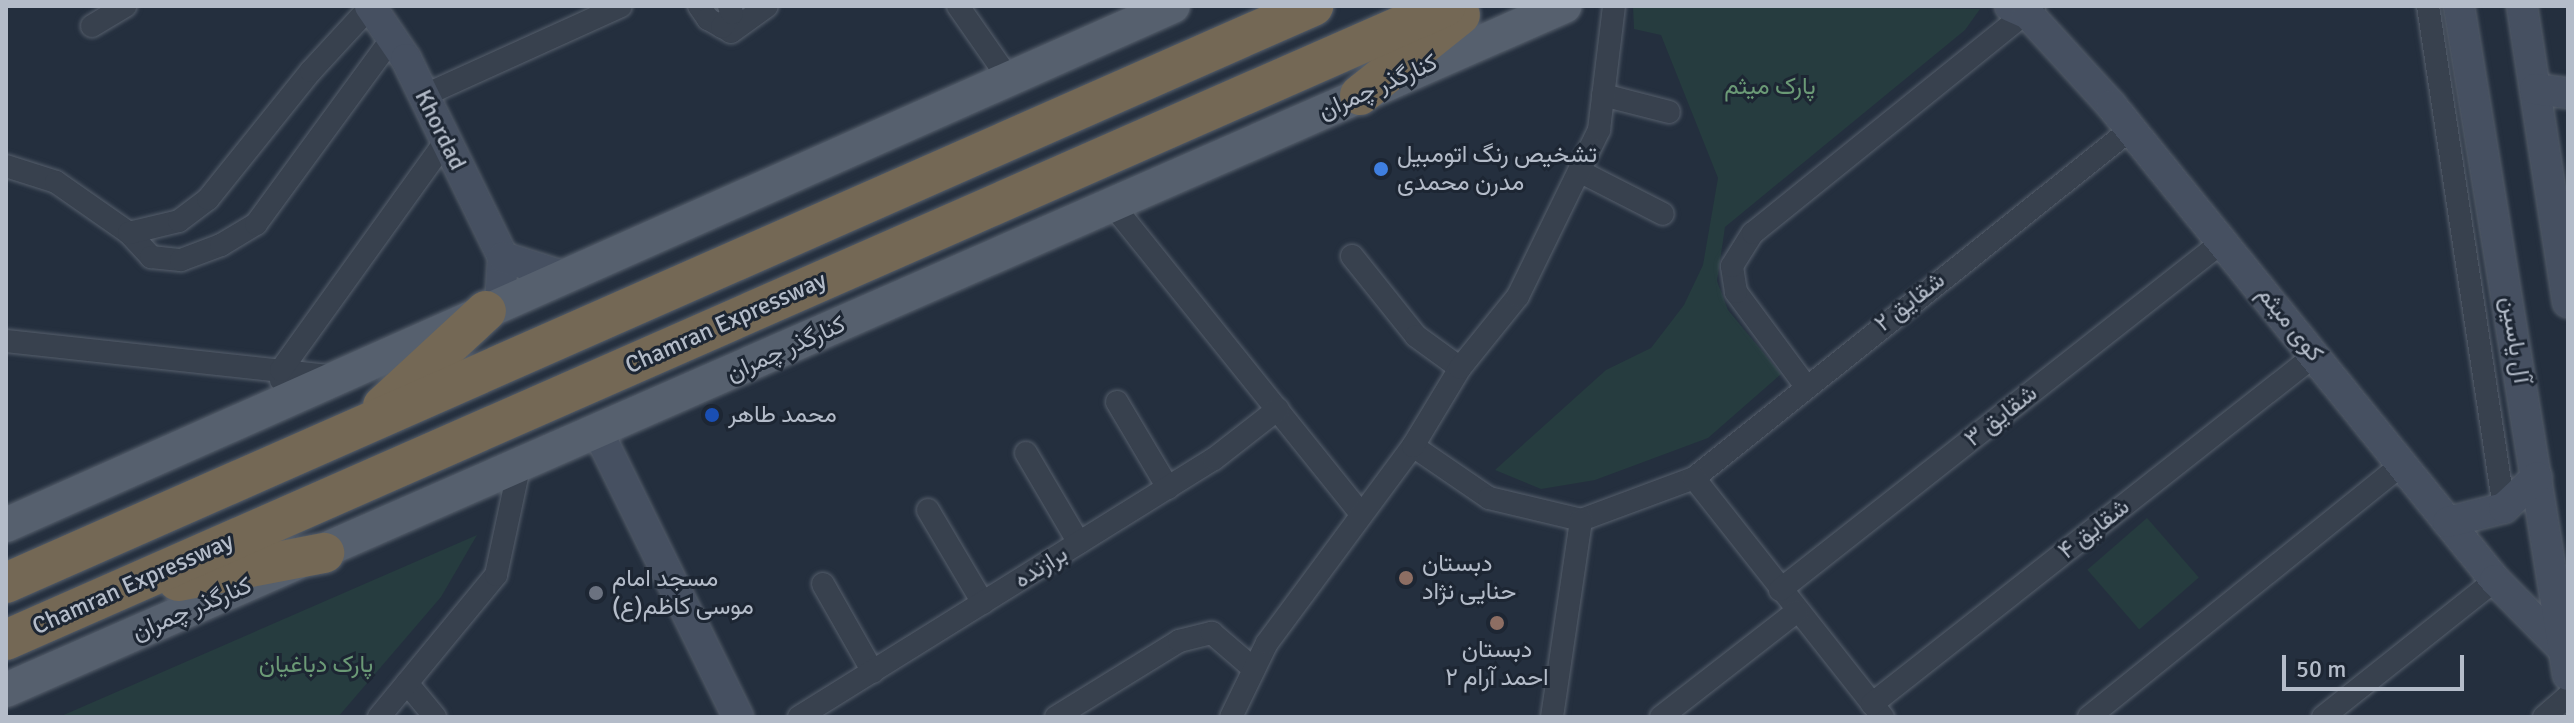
<!DOCTYPE html>
<html>
<head>
<meta charset="utf-8">
<style>
  body { margin:0 }
  #map { position:relative; width:2574px; height:723px; overflow:hidden; background:#242f3e; font-family:Signika,Vazirmatn,sans-serif }
  div>[style] { position:absolute }
  .green>* { inset:0; background:#263c3f; transform-origin:0 0 }
  .roads { filter:drop-shadow(0 0 2px #565f6c) drop-shadow(0 0 2px #565f6c) }
  .street>* { height:22px; margin:-11px; padding:0 11px; transform-origin:11px; border-radius:11px; background:#38414e }
  .secondary>* { height:30px; margin:-15px; padding:0 15px; transform-origin:15px; border-radius:15px; background:#465061 }
  .primary>* { height:34px; margin:-17px; padding:0 17px; transform-origin:17px; border-radius:17px; background:#56606e }
  .highway>* { height:40px; margin:-20px; padding:0 20px; transform-origin:20px; border-radius:20px; background:#746855 }
  .dots>* { width:22px; height:22px; translate:-50% -50%; box-sizing:border-box; border:4px solid #1d2633; border-radius:50% }
  span { translate:-50% -50%; white-space:nowrap; text-align:center; line-height:1.15; -webkit-text-stroke:6px #1d2633; paint-order:stroke }
  .street-label { font-size:24px; color:#b4bcc9 }
  .park-label { font-size:24px; color:#6b9a76 }
  .poi-label { font-size:24px; color:#b4bcc9 }
  .left { translate:0 -50%; text-align:left }
  .frame { position:absolute; inset:0; border:8px solid #b4bcc9; pointer-events:none }
  .scale { position:absolute; left:2282px; top:655px; width:182px; height:36px; box-sizing:border-box; border:4px solid #b4bcc9; border-top:0; padding-left:10px; font-size:24px; line-height:28px; white-space:nowrap; color:#b4bcc9; -webkit-text-stroke:6px #1d2633; paint-order:stroke }
</style>
</head>
<body>
<div id="map">
  <div class="green">
    <div style="clip-path:polygon(1633px 6px,1980px 9px,1965px 30px,1725px 227px,1717px 281px,1728px 310px,1781px 374px,1708px 438px,1595px 480px,1541px 489px,1495px 470px,1606px 370px,1651px 348px,1684px 305px,1703px 265px,1718px 178px,1661px 35px,1634px 29px)"></div>
    <div style="left:2147px;top:518px;width:79px;height:79px;rotate:49deg"></div>
    <div style="clip-path:polygon(477px 535px,441px 597px,338px 717px,59px 717px)"></div>
  </div>
  <div class="roads">
    <div class="street">
      <div style="left:699px;top:6px;width:16px;rotate:55deg"></div>
      <div style="left:708px;top:19px;width:26px;rotate:29deg"></div>
      <div style="left:731px;top:32px;width:44px;rotate:-35.8deg"></div>
      <div style="left:958px;top:6px;width:89px;rotate:55.1deg"></div>
      <div style="left:2428px;top:6px;width:508px;rotate:81.39deg"></div>
      <div style="left:92px;top:26px;width:39px;rotate:-31deg"></div>
      <div style="left:722px;top:27px;width:17px;rotate:-54deg"></div>
      <div style="left:732px;top:13px;width:8px;rotate:-113deg"></div>
      <div style="left:1603px;top:95px;width:68px;rotate:14.4deg"></div>
      <div style="left:423px;top:96px;width:217px;rotate:-24.4deg"></div>
      <div style="left:6px;top:166px;width:52px;rotate:17.7deg"></div>
      <div style="left:56px;top:182px;width:89px;rotate:34.9deg"></div>
      <div style="left:129px;top:233px;width:33px;rotate:47deg"></div>
      <div style="left:151px;top:257px;width:30px;rotate:6deg"></div>
      <div style="left:181px;top:260px;width:43px;rotate:-20.6deg"></div>
      <div style="left:221px;top:245px;width:41px;rotate:-31deg"></div>
      <div style="left:256px;top:224px;width:230px;rotate:-53.8deg"></div>
      <div style="left:1579px;top:171px;width:94px;rotate:27.1deg"></div>
      <div style="left:1111px;top:203px;width:399px;rotate:51.2deg"></div>
      <div style="left:129px;top:233px;width:51px;rotate:-13.5deg"></div>
      <div style="left:179px;top:221px;width:36px;rotate:-37deg"></div>
      <div style="left:208px;top:199px;width:164px;rotate:-51.2deg"></div>
      <div style="left:311px;top:71px;width:88px;rotate:-47.3deg"></div>
      <div style="left:1352px;top:256px;width:102px;rotate:51.3deg"></div>
      <div style="left:1416px;top:336px;width:54px;rotate:36deg"></div>
      <div style="left:6px;top:341px;width:331px;rotate:6.2deg"></div>
      <div style="left:281px;top:380px;width:10px;rotate:-90deg"></div>
      <div style="left:281px;top:370px;width:281px;rotate:-54.3deg"></div>
      <div style="left:1805px;top:385px;width:116px;rotate:-126.6deg"></div>
      <div style="left:1736px;top:292px;width:26px;rotate:-99deg"></div>
      <div style="left:1732px;top:266px;width:39px;rotate:-58deg"></div>
      <div style="left:1753px;top:233px;width:361px;rotate:-38.9deg"></div>
      <div style="left:1117px;top:402px;width:100px;rotate:59.3deg"></div>
      <div style="left:1413px;top:446px;width:92px;rotate:34.4deg"></div>
      <div style="left:1489px;top:498px;width:95px;rotate:13.4deg"></div>
      <div style="left:1581px;top:520px;width:121px;rotate:-20.4deg"></div>
      <div style="left:1694px;top:478px;width:558px;rotate:-38.6deg"></div>
      <div style="left:1026px;top:453px;width:104px;rotate:59.5deg"></div>
      <div style="left:1694px;top:478px;width:305px;rotate:51.7deg"></div>
      <div style="left:928px;top:510px;width:108px;rotate:59.4deg"></div>
      <div style="left:823px;top:584px;width:101px;rotate:60.4deg"></div>
      <div style="left:1780px;top:590px;width:563px;rotate:-38.21deg"></div>
      <div style="left:407px;top:683px;width:44px;rotate:50.5deg"></div>
      <div style="left:1872px;top:704px;width:564px;rotate:-38.23deg"></div>
      <div style="left:379px;top:717px;width:184px;rotate:-50.5deg"></div>
      <div style="left:496px;top:575px;width:109px;rotate:-77.9deg"></div>
      <div style="left:799px;top:717px;width:489px;rotate:-31.9deg"></div>
      <div style="left:1214px;top:459px;width:81px;rotate:-38deg"></div>
      <div style="left:1056px;top:717px;width:145px;rotate:-31.7deg"></div>
      <div style="left:1179px;top:641px;width:34px;rotate:-14deg"></div>
      <div style="left:1212px;top:633px;width:55px;rotate:40.6deg"></div>
      <div style="left:1231px;top:717px;width:82px;rotate:-64.1deg"></div>
      <div style="left:1267px;top:643px;width:245px;rotate:-53.5deg"></div>
      <div style="left:1413px;top:446px;width:91px;rotate:-58.9deg"></div>
      <div style="left:1460px;top:368px;width:92px;rotate:-51.1deg"></div>
      <div style="left:1518px;top:296px;width:185px;rotate:-64deg"></div>
      <div style="left:1599px;top:130px;width:125px;rotate:-83.1deg"></div>
      <div style="left:1552px;top:717px;width:199px;rotate:-81.6deg"></div>
      <div style="left:1661px;top:717px;width:172px;rotate:-37.9deg"></div>
      <div style="left:2089px;top:717px;width:403px;rotate:-38.9deg"></div>
      <div style="left:2323px;top:717px;width:220px;rotate:-38.5deg"></div>
      <div style="left:2544px;top:717px;width:32px;rotate:-41deg"></div>
    </div>
    <div class="secondary">
      <div style="left:370px;top:6px;width:64px;rotate:55.8deg"></div>
      <div style="left:406px;top:59px;width:220px;rotate:63.9deg"></div>
      <div style="left:503px;top:257px;width:47px;rotate:93.7deg"></div>
      <div style="left:2010px;top:6px;width:20px;rotate:24deg"></div>
      <div style="left:2028px;top:14px;width:123px;rotate:47.6deg"></div>
      <div style="left:2111px;top:105px;width:611px;rotate:51.05deg"></div>
      <div style="left:2495px;top:580px;width:98px;rotate:45.4deg"></div>
      <div style="left:2459px;top:6px;width:678px;rotate:80.75deg"></div>
      <div style="left:2522px;top:6px;width:300px;rotate:81.2deg"></div>
      <div style="left:2535px;top:89px;width:33px;rotate:7deg"></div>
      <div style="left:503px;top:257px;width:63px;rotate:17.6deg"></div>
      <div style="left:599px;top:434px;width:315px;rotate:63.8deg"></div>
      <div style="left:2448px;top:522px;width:58px;rotate:-14deg"></div>
      <div style="left:2504px;top:508px;width:45px;rotate:-43.2deg"></div>
    </div>
    <div class="primary">
      <div style="left:6px;top:525px;width:1277px;rotate:-23.98deg"></div>
      <div style="left:6px;top:690px;width:1702px;rotate:-23.7deg"></div>
    </div>
    <div class="highway">
      <div style="left:1360px;top:95px;width:128px;rotate:-38.7deg"></div>
      <div style="left:383px;top:406px;width:140px;rotate:-42.7deg"></div>
      <div style="left:178px;top:581px;width:149px;rotate:-10.9deg"></div>
      <div style="left:6px;top:583px;width:1429px;rotate:-23.82deg"></div>
      <div style="left:6px;top:640px;width:1573px;rotate:-23.76deg"></div>
    </div>
  </div>
  <div class="dots">
    <div style="left:1381px;top:169px;background:#3f7fe0"></div>
    <div style="left:712px;top:415px;background:#1a4fb4"></div>
    <div style="left:1406px;top:578px;background:#8d6e63"></div>
    <div style="left:596px;top:593px;background:#6b7280"></div>
    <div style="left:1497px;top:623px;background:#8d6e63"></div>
  </div>
  <div class="street-label">
    <span style="left:1378px;top:87px;rotate:-24deg">کنارگذر چمران</span>
    <span style="left:440px;top:130px;rotate:64deg">Khordad</span>
    <span style="left:1910px;top:302px;rotate:-38deg">شقایق ۲</span>
    <span style="left:726px;top:323px;rotate:-24deg">Chamran Expressway</span>
    <span style="left:2290px;top:324px;rotate:51deg">کوی میثم</span>
    <span style="left:2515px;top:340px;rotate:81deg">آل یاسین</span>
    <span style="left:786px;top:349px;rotate:-24deg">کنارگذر چمران</span>
    <span style="left:2001px;top:416px;rotate:-38deg">شقایق ۳</span>
    <span style="left:2094px;top:529px;rotate:-38deg">شقایق ۴</span>
    <span style="left:1041px;top:567px;rotate:-32deg">برازنده</span>
    <span style="left:133px;top:584px;rotate:-24deg">Chamran Expressway</span>
    <span style="left:192px;top:609px;rotate:-23deg">کنارگذر چمران</span>
  </div>
  <div class="park-label">
    <span style="left:1770px;top:87px">پارک میثم</span>
    <span style="left:316px;top:665px">پارک دباغیان</span>
  </div>
  <div class="poi-label">
    <span class="left" style="left:1397px;top:169px">تشخیص رنگ اتومبیل<br>مدرن محمدی</span>
    <span class="left" style="left:728px;top:415px">محمد طاهر</span>
    <span class="left" style="left:1422px;top:578px">دبستان<br>حنایی نژاد</span>
    <span class="left" style="left:612px;top:593px">مسجد امام<br>موسی کاظم(ع)</span>
    <span style="left:1497px;top:664px">دبستان<br>احمد آرام ۲</span>
  </div>
  <div class="frame"></div>
  <div class="scale">50 m</div>
</div>
</body>
</html>
